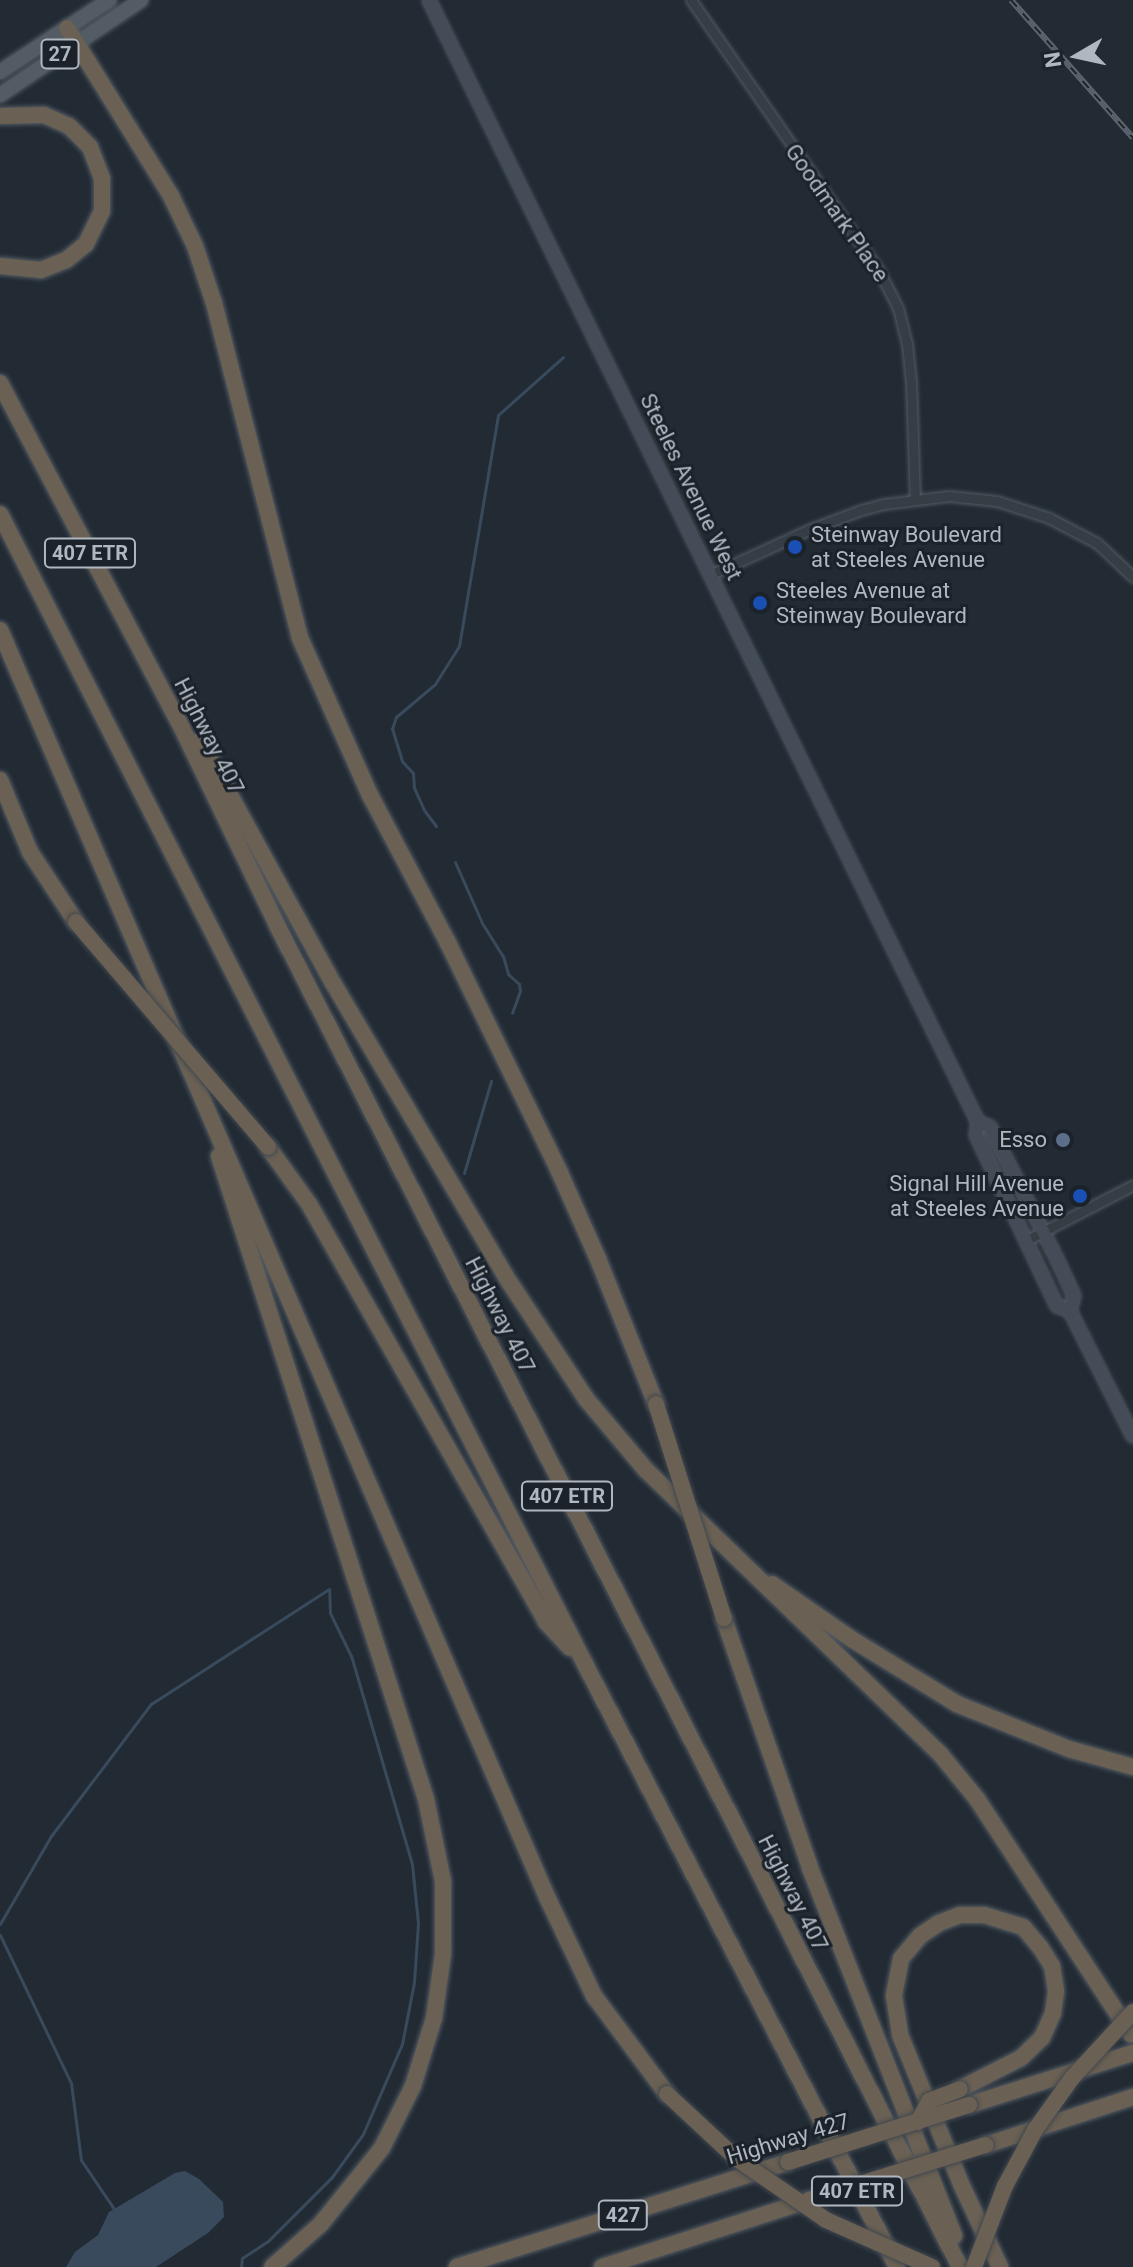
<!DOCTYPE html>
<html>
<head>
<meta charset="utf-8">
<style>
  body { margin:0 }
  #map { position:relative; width:1133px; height:2267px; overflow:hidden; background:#222b34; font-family:Roboto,sans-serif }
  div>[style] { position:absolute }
  .water>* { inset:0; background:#394a5c }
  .stream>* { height:3px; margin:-1.5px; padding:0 1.5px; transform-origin:1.5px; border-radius:1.5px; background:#394a5c }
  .roads { filter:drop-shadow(0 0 2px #535a62) drop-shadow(0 0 2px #535a62) }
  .street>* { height:9px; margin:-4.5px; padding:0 4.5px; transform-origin:4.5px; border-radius:4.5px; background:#353d45 }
  .secondary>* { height:12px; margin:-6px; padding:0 6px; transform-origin:6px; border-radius:6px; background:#444c57 }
  .primary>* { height:14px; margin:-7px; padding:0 7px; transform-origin:7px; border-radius:7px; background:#535c65 }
  .highway>* { height:16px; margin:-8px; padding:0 8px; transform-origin:8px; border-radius:8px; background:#6a6053 }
  .rail>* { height:6px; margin-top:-3px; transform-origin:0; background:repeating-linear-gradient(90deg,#1b2229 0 9px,#5c646e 0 18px); box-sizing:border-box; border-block:2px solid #5c646e }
  .bridges { filter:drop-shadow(0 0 2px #40474f) drop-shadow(0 0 2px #40474f) }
  .highway-bridge>* { height:16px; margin:-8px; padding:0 8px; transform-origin:8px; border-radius:8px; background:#6a6053 }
  .dots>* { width:22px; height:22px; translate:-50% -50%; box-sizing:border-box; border:4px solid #1b2229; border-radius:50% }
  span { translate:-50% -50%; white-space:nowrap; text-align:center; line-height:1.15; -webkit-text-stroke:6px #1b2229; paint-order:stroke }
  .shield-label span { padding:2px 6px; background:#1b2229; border:2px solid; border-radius:6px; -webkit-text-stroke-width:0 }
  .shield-label { font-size:20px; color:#b0b7c1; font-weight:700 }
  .street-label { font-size:22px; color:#b0b7c1 }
  .poi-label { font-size:22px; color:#b0b7c1 }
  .left { translate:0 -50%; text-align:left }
  .right { translate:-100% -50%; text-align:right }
  .north { position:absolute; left:1037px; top:16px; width:80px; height:80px; -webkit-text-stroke:6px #1b2229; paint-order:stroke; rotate:261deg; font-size:22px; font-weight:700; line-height:32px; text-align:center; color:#b0b7c1 }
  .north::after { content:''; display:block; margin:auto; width:28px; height:36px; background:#b0b7c1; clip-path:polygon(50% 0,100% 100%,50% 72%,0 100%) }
</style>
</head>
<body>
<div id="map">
  <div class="water">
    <div style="clip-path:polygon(185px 2171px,199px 2179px,223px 2202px,224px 2217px,208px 2233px,156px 2267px,66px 2267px,75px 2252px,98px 2235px,109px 2212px,175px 2173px)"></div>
  </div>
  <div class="stream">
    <div style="left:436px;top:826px;width:20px;rotate:-127deg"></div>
    <div style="left:424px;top:810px;width:24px;rotate:-114deg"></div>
    <div style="left:414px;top:788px;width:15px;rotate:-94deg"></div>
    <div style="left:413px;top:773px;width:16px;rotate:-133deg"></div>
    <div style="left:402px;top:761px;width:34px;rotate:-107deg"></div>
    <div style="left:392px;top:729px;width:13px;rotate:-72deg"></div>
    <div style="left:396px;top:717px;width:51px;rotate:-40.2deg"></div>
    <div style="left:435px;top:684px;width:45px;rotate:-57.7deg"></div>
    <div style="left:459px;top:646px;width:234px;rotate:-80.4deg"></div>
    <div style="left:498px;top:415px;width:87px;rotate:-41.7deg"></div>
    <div style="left:455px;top:862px;width:67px;rotate:66.1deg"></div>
    <div style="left:482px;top:923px;width:39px;rotate:58deg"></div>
    <div style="left:503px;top:956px;width:19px;rotate:74deg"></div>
    <div style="left:508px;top:974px;width:15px;rotate:42deg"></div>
    <div style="left:519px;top:984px;width:7px;rotate:82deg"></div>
    <div style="left:520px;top:991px;width:23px;rotate:110deg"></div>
    <div style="left:464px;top:1173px;width:96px;rotate:-73.6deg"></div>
    <div style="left:0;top:1924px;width:102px;rotate:-59.9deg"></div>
    <div style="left:51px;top:1836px;width:166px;rotate:-52.9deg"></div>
    <div style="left:151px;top:1704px;width:210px;rotate:-32.9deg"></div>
    <div style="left:0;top:1935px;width:164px;rotate:64.4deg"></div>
    <div style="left:71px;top:2083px;width:78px;rotate:82.6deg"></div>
    <div style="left:81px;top:2160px;width:59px;rotate:56deg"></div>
    <div style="left:241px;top:2267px;width:9px;rotate:-84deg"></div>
    <div style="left:242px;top:2258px;width:31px;rotate:-33deg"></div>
    <div style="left:268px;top:2241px;width:91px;rotate:-45deg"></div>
    <div style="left:332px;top:2177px;width:53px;rotate:-54.2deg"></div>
    <div style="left:363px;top:2134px;width:98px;rotate:-66.6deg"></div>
    <div style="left:402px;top:2044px;width:63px;rotate:-79deg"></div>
    <div style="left:414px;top:1982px;width:59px;rotate:-86.1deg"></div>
    <div style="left:418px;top:1923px;width:59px;rotate:-95.8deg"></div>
    <div style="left:412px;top:1864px;width:217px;rotate:-106.3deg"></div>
    <div style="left:351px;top:1656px;width:48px;rotate:-116deg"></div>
    <div style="left:330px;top:1613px;width:24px;rotate:-92deg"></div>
  </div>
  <div class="roads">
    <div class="street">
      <div style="left:691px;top:0;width:328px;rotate:55.2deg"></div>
      <div style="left:878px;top:269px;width:44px;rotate:62.9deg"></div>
      <div style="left:898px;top:308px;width:37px;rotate:76deg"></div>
      <div style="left:907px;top:344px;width:37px;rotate:84deg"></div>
      <div style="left:911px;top:381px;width:118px;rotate:88.1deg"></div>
      <div style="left:712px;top:574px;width:106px;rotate:-24.6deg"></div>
      <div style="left:808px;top:530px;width:57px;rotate:-20.7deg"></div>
      <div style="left:861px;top:510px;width:24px;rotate:-15deg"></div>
      <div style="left:884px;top:504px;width:65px;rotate:-7deg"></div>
      <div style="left:949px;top:496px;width:48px;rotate:5.9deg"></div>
      <div style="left:997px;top:501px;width:55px;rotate:18.1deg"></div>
      <div style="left:1049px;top:518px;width:54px;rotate:27.5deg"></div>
      <div style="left:1097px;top:543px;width:50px;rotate:43.4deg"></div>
      <div style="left:1027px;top:1240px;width:119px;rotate:-27.4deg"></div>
    </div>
    <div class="secondary">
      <div style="left:429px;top:0;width:1249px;rotate:63.93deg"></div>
      <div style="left:978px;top:1122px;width:13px;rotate:99deg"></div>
      <div style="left:976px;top:1135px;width:189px;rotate:64.7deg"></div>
      <div style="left:1057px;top:1306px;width:14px;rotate:21deg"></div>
      <div style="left:1070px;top:1311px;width:140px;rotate:63.3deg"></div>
      <div style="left:978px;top:1122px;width:13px;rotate:23deg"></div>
      <div style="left:990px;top:1127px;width:146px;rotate:63.1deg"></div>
      <div style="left:1056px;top:1257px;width:43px;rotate:65.2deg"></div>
      <div style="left:1074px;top:1296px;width:16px;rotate:105deg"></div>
    </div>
    <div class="primary">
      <div style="left:0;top:72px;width:131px;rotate:-33.4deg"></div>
      <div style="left:0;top:95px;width:170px;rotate:-34deg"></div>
    </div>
    <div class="highway">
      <div style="left:67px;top:28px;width:198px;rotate:58.2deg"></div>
      <div style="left:171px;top:196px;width:55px;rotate:64.4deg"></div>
      <div style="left:195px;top:246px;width:60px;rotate:71.6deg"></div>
      <div style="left:214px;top:303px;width:346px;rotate:75.6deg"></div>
      <div style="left:300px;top:638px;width:172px;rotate:66deg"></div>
      <div style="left:370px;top:795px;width:167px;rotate:62.2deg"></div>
      <div style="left:448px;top:943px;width:254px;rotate:64deg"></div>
      <div style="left:559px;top:1171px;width:96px;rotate:66.1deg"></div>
      <div style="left:598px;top:1259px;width:156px;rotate:68.2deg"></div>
      <div style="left:0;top:116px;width:44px;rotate:-1.3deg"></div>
      <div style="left:44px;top:115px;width:27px;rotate:24deg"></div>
      <div style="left:69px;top:126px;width:30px;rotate:45deg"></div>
      <div style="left:90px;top:147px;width:33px;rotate:69deg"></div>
      <div style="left:102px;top:178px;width:33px;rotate:90deg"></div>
      <div style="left:102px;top:211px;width:37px;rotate:116deg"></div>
      <div style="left:86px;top:244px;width:26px;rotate:141deg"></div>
      <div style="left:66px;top:260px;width:27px;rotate:158deg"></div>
      <div style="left:41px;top:270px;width:41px;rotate:-174.4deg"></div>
      <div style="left:0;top:383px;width:383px;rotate:62.2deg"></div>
      <div style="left:179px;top:722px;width:228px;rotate:64.2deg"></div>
      <div style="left:278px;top:927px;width:1504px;rotate:63.03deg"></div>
      <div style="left:0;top:514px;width:1290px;rotate:63.04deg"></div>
      <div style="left:585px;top:1664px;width:679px;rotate:62.64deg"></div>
      <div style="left:0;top:630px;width:1380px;rotate:66.65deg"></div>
      <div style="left:547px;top:1897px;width:110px;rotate:64.6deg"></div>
      <div style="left:594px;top:1996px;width:122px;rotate:53.3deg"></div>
      <div style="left:195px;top:742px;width:28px;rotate:51deg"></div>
      <div style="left:213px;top:764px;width:250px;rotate:61.3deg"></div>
      <div style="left:333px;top:983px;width:348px;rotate:59.5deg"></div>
      <div style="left:510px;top:1283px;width:140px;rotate:56.7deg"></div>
      <div style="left:587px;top:1400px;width:92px;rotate:49.9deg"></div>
      <div style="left:646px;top:1470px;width:410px;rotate:44deg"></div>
      <div style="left:941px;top:1755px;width:57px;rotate:50.7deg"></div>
      <div style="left:977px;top:1799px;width:281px;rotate:56.8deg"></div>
      <div style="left:0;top:780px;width:78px;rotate:67.4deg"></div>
      <div style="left:30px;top:852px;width:84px;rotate:56.7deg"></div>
      <div style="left:268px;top:1147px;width:70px;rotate:54.3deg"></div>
      <div style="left:309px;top:1204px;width:481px;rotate:60.4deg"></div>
      <div style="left:546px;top:1622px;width:35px;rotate:47deg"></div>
      <div style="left:219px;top:1156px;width:675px;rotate:72.16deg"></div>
      <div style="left:426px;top:1799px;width:84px;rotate:78.3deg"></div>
      <div style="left:443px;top:1881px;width:73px;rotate:90deg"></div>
      <div style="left:443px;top:1954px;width:65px;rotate:98deg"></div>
      <div style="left:434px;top:2018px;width:71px;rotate:107.2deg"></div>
      <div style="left:413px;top:2086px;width:69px;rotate:116.6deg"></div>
      <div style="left:382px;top:2148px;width:97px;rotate:128.8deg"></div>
      <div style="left:321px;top:2224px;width:65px;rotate:138.7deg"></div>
      <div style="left:772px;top:1584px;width:98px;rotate:34.7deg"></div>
      <div style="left:853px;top:1640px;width:122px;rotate:31.6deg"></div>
      <div style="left:957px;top:1704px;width:121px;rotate:21.9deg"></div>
      <div style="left:1069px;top:1749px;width:66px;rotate:15.7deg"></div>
      <div style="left:724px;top:1619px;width:263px;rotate:70.9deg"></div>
      <div style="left:810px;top:1868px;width:395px;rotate:68.6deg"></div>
      <div style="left:960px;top:2089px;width:68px;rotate:-26.9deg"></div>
      <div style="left:1021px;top:2058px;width:29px;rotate:-44deg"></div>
      <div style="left:1042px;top:2038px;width:27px;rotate:-66deg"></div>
      <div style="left:1053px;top:2013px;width:22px;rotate:-82deg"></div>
      <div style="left:1056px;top:1991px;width:25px;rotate:-99deg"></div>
      <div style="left:1052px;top:1966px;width:22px;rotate:-122deg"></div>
      <div style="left:1040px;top:1947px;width:26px;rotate:-130deg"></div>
      <div style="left:1023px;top:1927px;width:41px;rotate:-162.9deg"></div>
      <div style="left:984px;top:1915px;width:24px;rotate:180deg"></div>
      <div style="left:960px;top:1915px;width:22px;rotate:159deg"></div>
      <div style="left:939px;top:1923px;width:23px;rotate:146deg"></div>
      <div style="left:920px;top:1936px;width:30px;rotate:130deg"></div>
      <div style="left:901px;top:1959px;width:38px;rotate:101deg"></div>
      <div style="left:894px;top:1996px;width:39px;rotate:81deg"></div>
      <div style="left:900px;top:2035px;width:161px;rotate:67.7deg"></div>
      <div style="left:961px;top:2184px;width:92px;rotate:64.8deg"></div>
      <div style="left:969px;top:2105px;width:172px;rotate:-17.6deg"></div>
      <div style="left:986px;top:2145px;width:155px;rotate:-18.1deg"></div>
      <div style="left:457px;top:2267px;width:347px;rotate:-17.6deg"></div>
      <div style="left:602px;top:2267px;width:218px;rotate:-17.9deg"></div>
    </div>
  </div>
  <div class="rail">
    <div style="left:1011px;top:0;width:184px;rotate:48.5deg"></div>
  </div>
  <div class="bridges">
    <div class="highway-bridge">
      <div style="left:76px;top:922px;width:296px;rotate:49.5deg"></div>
      <div style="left:656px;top:1404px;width:225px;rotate:72.4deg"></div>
      <div style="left:667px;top:2094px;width:96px;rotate:42.9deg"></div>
      <div style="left:737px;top:2159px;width:108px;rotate:34.4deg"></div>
      <div style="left:826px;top:2220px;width:116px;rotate:23.9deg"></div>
      <div style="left:918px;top:2122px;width:24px;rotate:-62deg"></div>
      <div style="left:929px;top:2101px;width:33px;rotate:-21deg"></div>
      <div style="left:788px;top:2162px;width:190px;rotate:-17.5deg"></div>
      <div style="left:809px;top:2200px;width:185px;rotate:-17.3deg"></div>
      <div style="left:974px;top:2267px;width:87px;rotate:-69.1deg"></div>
      <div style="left:1005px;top:2186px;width:64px;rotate:-61.8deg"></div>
      <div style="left:1035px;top:2130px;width:64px;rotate:-54.6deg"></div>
      <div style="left:1072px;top:2078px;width:90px;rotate:-47.3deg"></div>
    </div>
  </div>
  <div class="dots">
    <div style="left:795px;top:547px;background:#1a4fb4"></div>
    <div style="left:760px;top:603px;background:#1a4fb4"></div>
    <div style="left:1063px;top:1140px;background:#5c6f8a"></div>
    <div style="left:1080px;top:1196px;background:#1a4fb4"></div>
  </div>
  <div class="shield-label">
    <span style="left:60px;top:54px">27</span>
    <span style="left:90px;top:553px">407 ETR</span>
    <span style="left:567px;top:1496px">407 ETR</span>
    <span style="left:857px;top:2191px">407 ETR</span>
    <span style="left:623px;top:2215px">427</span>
  </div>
  <div class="street-label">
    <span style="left:837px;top:213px;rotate:55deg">Goodmark Place</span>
    <span style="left:691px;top:487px;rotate:64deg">Steeles Avenue West</span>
    <span style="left:209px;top:736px;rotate:63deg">Highway 407</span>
    <span style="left:500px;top:1315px;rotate:63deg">Highway 407</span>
    <span style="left:793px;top:1893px;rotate:63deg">Highway 407</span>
    <span style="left:788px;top:2139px;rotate:-17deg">Highway 427</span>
  </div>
  <div class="poi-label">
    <span class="left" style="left:811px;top:547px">Steinway Boulevard<br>at Steeles Avenue</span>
    <span class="left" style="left:776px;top:603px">Steeles Avenue at<br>Steinway Boulevard</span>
    <span class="right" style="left:1047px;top:1140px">Esso</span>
    <span class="right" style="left:1064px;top:1196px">Signal Hill Avenue<br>at Steeles Avenue</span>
  </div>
  <div class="north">N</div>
</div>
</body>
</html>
